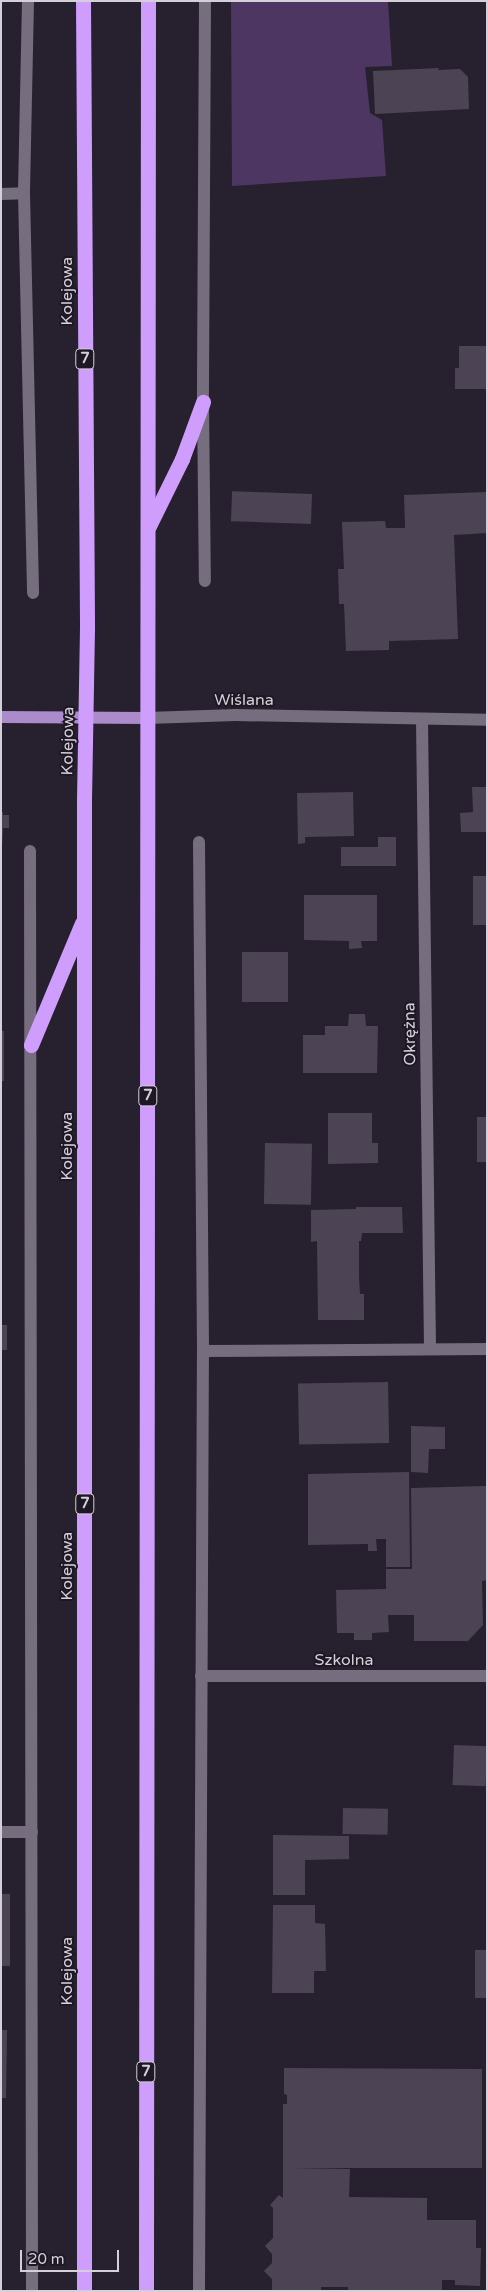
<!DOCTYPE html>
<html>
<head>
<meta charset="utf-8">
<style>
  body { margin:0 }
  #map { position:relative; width:488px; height:2292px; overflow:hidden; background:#27202e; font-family:"Varela Round",sans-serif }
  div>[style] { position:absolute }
  .green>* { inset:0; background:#4d3661 }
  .building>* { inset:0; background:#4c4454; transform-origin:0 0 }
  .minor>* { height:12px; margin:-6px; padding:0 6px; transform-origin:6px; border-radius:6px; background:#766e7f }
  .major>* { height:12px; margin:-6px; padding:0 6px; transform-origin:6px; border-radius:6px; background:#ab8bca }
  .highway>* { height:15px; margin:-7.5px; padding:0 7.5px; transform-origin:7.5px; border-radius:7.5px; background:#cf9efc }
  span { translate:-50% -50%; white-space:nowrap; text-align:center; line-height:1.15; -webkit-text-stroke:4px #1e1724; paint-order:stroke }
  .shield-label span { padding:1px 4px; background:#1e1724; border:1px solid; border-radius:4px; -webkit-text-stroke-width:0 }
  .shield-label { font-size:15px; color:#d4cfd9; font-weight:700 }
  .street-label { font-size:16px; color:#d4cfd9 }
  .frame { position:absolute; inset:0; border:2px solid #d4cfd9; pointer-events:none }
  .scale { position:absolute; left:20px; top:2250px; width:99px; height:22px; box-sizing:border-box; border:2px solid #d4cfd9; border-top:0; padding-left:6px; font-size:15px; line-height:18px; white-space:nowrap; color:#d4cfd9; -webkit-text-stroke:4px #1e1724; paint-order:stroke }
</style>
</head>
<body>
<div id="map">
  <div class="green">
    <div style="clip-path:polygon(231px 1px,388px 1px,392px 66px,365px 67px,370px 113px,382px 120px,386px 176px,232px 186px)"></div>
  </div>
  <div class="building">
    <div style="clip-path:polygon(439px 68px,438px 70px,460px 69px,468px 77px,469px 109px,375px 114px,373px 71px)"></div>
    <div style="clip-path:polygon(459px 346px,487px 346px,487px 389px,455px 389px,455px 368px,459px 368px)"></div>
    <div style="clip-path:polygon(487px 492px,487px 533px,454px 535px,458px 639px,389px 641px,389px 650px,346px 651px,344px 604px,339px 604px,338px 569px,344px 569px,342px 522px,385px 521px,386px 528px,405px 528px,404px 495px)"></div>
    <div style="left:312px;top:494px;width:30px;height:80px;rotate:92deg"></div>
    <div style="clip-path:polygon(472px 787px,487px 787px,487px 832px,461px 832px,460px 813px,473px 812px)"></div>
    <div style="clip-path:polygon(353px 792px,354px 836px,305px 837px,305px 843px,298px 844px,297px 793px)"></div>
    <div style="clip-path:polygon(1px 812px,3px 812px,3px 815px,9px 815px,9px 828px,3px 828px,3px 847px)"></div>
    <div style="clip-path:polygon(378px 837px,396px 837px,396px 866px,341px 866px,341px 847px,378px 847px)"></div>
    <div style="left:473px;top:876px;width:14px;height:49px"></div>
    <div style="clip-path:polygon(304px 895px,377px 895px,377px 941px,361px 941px,362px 948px,349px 949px,349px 941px,304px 940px)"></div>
    <div style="left:242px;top:952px;width:46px;height:50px"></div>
    <div style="clip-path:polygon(349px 1014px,365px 1014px,366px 1026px,378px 1026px,377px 1073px,303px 1073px,303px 1035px,325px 1035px,325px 1026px,348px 1026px)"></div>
    <div style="left:1px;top:1031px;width:3px;height:50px"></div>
    <div style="clip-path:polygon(328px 1113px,372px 1113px,372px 1143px,378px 1143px,378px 1163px,328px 1164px)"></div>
    <div style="left:477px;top:1117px;width:10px;height:45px"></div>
    <div style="left:265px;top:1143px;width:47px;height:61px;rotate:1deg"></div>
    <div style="clip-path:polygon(356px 1207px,402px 1207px,403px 1233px,362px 1233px,361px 1241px,359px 1241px,359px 1277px,360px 1294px,364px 1294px,364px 1320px,318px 1320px,317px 1241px,311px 1242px,311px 1210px,356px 1209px)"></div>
    <div style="left:1px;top:1325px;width:6px;height:25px"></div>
    <div style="left:388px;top:1382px;width:61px;height:90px;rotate:89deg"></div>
    <div style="clip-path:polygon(411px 1426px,445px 1427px,445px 1449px,429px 1449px,428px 1473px,411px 1472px)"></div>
    <div style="clip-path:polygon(409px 1472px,410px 1567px,386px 1567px,386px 1539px,376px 1539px,377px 1551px,368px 1551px,368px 1544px,308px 1545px,308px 1474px)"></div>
    <div style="clip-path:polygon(485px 1486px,487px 1488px,487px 1580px,482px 1581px,483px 1625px,468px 1641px,414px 1641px,414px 1615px,388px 1615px,389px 1632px,372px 1633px,372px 1640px,354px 1640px,354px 1633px,337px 1633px,336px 1590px,386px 1589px,386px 1569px,412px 1569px,411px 1488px)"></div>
    <div style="left:454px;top:1745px;width:33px;height:40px;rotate:2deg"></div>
    <div style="left:343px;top:1808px;width:45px;height:26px;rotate:1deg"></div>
    <div style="clip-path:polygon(273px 1835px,349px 1836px,349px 1859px,305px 1860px,305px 1895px,273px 1895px)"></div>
    <div style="left:1px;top:1894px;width:9px;height:72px"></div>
    <div style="clip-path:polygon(273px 1905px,315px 1905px,315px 1923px,325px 1924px,326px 1971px,314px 1971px,314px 1993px,272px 1993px)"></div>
    <div style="left:475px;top:1950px;width:12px;height:48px"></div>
    <div style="clip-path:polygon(1px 2030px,7px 2030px,6px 2098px,1px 2098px)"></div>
    <div style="clip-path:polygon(284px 2068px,482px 2069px,482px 2168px,292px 2168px,350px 2169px,349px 2197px,427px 2198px,427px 2220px,476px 2220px,476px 2248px,481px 2248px,480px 2286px,455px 2285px,455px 2280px,442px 2280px,442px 2291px,348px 2291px,348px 2287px,321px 2287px,321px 2291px,272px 2291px,272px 2279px,264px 2271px,272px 2263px,272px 2254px,265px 2246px,273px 2238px,273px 2208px,270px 2205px,279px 2195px,283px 2198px,283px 2104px,287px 2104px,287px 2095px,284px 2094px)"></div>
  </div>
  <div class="minor">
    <div style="left:28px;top:1px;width:192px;rotate:91.2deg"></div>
    <div style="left:24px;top:193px;width:400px;rotate:88.7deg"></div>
    <div style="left:205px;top:1px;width:401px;rotate:90.3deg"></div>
    <div style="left:203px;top:402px;width:179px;rotate:89.4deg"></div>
    <div style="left:1px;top:194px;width:23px;rotate:-2deg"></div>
    <div style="left:147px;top:718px;width:89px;rotate:-1.9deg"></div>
    <div style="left:236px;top:715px;width:251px;rotate:1.1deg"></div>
    <div style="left:422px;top:720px;width:629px;rotate:89.27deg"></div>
    <div style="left:30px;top:851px;width:1440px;rotate:89.92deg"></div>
    <div style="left:203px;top:1351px;width:284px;rotate:-0.4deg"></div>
    <div style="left:201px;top:1676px;width:286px"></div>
    <div style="left:1px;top:1832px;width:31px"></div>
    <div style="left:199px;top:2291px;width:940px;rotate:-89.76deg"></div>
    <div style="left:203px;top:1351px;width:509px;rotate:-90.45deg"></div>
  </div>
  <div class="major">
    <div style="left:1px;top:717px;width:146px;rotate:0.4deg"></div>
  </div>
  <div class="highway">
    <div style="left:83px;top:1px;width:627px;rotate:89.63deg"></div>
    <div style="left:87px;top:628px;width:174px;rotate:91deg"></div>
    <div style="left:84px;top:802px;width:1489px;rotate:90deg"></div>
    <div style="left:149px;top:526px;width:75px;rotate:-63.8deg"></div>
    <div style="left:182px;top:459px;width:61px;rotate:-69.8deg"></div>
    <div style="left:31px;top:1045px;width:132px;rotate:-67.3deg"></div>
    <div style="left:146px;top:2291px;width:2290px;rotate:-89.95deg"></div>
  </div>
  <div class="shield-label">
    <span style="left:85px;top:359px">7</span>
    <span style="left:148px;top:1096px">7</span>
    <span style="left:85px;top:1504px">7</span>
    <span style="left:146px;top:2072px">7</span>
  </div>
  <div class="street-label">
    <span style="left:67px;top:291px;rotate:-90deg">Kolejowa</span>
    <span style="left:244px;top:700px">Wiślana</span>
    <span style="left:68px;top:741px;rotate:-89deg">Kolejowa</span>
    <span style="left:410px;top:1034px;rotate:-91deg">Okrężna</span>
    <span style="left:67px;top:1146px;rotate:-90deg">Kolejowa</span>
    <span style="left:67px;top:1566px;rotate:-90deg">Kolejowa</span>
    <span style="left:344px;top:1660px">Szkolna</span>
    <span style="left:67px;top:1971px;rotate:-90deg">Kolejowa</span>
  </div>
  <div class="frame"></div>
  <div class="scale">20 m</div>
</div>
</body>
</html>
